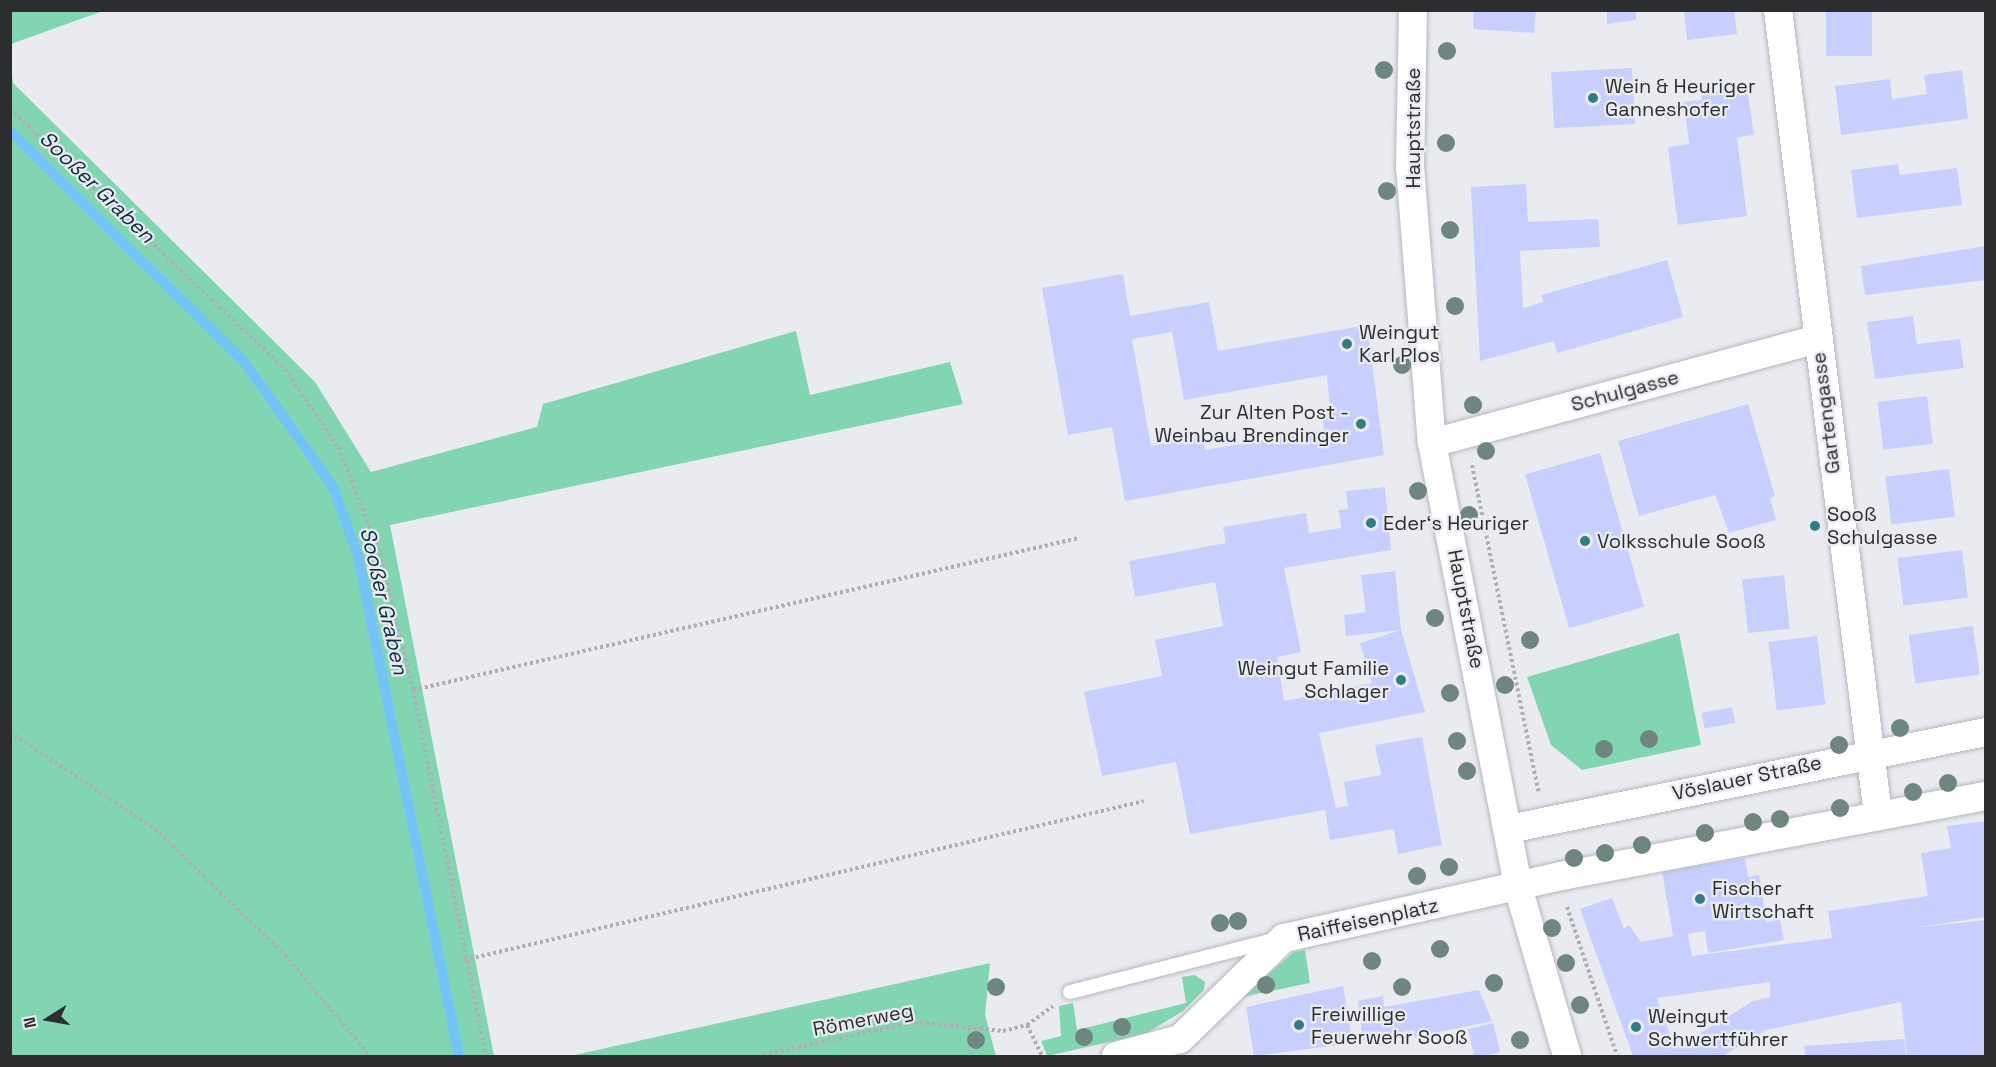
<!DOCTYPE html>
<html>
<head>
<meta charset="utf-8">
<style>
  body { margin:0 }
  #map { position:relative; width:1996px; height:1067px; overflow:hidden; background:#eaebf1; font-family:"Space Grotesk",sans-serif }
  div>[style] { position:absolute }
  .green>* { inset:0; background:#81d6b1 }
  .stream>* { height:10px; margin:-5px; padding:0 5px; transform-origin:5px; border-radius:5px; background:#74c2fa }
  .building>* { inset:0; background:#c8cfff; transform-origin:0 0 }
  .path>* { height:4px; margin-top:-2px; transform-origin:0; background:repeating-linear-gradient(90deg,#aeafb4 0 3px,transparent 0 6px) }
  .roads { filter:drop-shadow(0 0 2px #b6b7bc) drop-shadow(0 0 2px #b6b7bc) }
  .lane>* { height:14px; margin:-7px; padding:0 7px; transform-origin:7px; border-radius:7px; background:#fff }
  .street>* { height:28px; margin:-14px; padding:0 14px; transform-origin:14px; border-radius:14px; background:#fff }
  .trees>* { width:18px; height:18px; margin:-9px; border-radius:50%; background:#6d8680 }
  .dots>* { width:16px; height:16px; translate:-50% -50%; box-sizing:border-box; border:3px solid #eaebf1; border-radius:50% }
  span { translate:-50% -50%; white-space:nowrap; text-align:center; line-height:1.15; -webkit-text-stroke:4.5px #eaebf1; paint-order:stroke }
  .poi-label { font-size:20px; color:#2c2d2f }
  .left { translate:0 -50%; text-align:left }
  .right { translate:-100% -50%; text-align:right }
  .street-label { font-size:20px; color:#2c2d2f }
  .water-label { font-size:21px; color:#0a2c43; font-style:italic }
  .frame { position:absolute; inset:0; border:12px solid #2c2d2f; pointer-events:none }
  .north { position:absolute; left:18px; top:989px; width:60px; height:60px; -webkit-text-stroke:4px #eaebf1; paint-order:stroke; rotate:259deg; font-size:16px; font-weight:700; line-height:24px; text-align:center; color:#2c2d2f }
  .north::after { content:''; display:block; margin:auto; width:21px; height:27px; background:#2c2d2f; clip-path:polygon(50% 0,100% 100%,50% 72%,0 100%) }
</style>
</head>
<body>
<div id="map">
  <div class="green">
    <div style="clip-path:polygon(11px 10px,103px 10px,103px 11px,11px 44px)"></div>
    <div style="clip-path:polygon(11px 69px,13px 83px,315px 382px,371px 472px,537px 427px,543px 404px,796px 331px,810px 395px,950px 362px,963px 404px,390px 525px,494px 1056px,11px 1056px)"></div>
    <div style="clip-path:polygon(1679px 633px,1701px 745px,1582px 770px,1551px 745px,1527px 677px)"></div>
    <div style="clip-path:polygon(1305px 950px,1310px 983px,1242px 997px,1294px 952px)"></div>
    <div style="clip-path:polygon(990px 963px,985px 1015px,996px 1056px,570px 1056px)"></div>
    <div style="clip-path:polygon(1195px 975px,1205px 982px,1204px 990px,1183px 1011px,1145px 1034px,1047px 1056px,1041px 1041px,1061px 1036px,1059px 1006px,1073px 1003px,1077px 1030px,1186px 1003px,1182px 977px)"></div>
  </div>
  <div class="stream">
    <div style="left:10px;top:131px;width:332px;rotate:44.6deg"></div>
    <div style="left:246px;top:364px;width:151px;rotate:54.7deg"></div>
    <div style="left:333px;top:487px;width:73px;rotate:70.1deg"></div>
    <div style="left:358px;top:556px;width:510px;rotate:78.58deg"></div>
  </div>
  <div class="building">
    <div style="clip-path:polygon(1474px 10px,1536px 10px,1534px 33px,1473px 29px)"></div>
    <div style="clip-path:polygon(1607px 10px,1636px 10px,1636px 20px,1607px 24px)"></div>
    <div style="clip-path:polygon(1684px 10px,1734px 10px,1737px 34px,1687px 40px)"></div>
    <div style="left:1826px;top:10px;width:46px;height:46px"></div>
    <div style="left:1632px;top:68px;width:56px;height:81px;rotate:87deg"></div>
    <div style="clip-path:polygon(1962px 70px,1968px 119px,1841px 135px,1835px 86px,1890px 79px,1892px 99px,1927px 94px,1924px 75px)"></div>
    <div style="clip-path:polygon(1747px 87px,1754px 135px,1737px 137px,1747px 216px,1678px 225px,1668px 147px,1689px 144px,1684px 102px,1702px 100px,1701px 93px)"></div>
    <div style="clip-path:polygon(1898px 164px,1900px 175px,1957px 168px,1962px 205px,1857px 218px,1851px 170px)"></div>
    <div style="clip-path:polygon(1526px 184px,1528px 222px,1598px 219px,1600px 247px,1520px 251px,1523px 308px,1543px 302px,1541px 295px,1667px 260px,1683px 317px,1557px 353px,1554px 341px,1480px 361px,1471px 187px)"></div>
    <div style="clip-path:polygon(1986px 246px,1986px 280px,1865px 295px,1861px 266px)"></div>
    <div style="clip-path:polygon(evenodd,1123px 274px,1130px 316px,1209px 302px,1218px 351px,1367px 325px,1384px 455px,1125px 501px,1112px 427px,1068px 435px,1042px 288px,1123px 274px,1172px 332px,1184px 400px,1327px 375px,1330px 410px,1322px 411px,1324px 430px,1205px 450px,1203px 436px,1151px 446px,1132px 339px,1172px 332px)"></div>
    <div style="clip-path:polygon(1913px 316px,1917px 344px,1960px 339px,1964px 368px,1875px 379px,1867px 322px)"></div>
    <div style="left:1927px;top:396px;width:48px;height:50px;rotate:83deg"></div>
    <div style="clip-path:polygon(1748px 404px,1775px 496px,1770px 498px,1776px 520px,1729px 533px,1715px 495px,1639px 516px,1618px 441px)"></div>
    <div style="left:1600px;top:453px;width:160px;height:78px;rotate:74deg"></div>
    <div style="left:1949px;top:469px;width:48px;height:64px;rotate:83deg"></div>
    <div style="clip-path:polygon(1385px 487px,1391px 550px,1284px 568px,1301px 652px,1277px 657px,1284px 701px,1372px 683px,1360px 643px,1401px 630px,1346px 636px,1344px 615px,1366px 612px,1361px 575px,1395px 571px,1401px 630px,1425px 712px,1319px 733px,1336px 808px,1348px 806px,1344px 782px,1381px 775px,1375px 745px,1422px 737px,1442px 845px,1398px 854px,1394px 829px,1330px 840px,1325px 810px,1190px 834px,1176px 762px,1102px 776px,1084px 692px,1162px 676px,1155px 640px,1223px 626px,1215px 582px,1135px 597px,1129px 561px,1226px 543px,1223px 527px,1306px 513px,1309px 533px,1341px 528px,1339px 510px,1348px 509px,1346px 491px)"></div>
    <div style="left:1962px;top:550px;width:48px;height:65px;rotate:83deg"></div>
    <div style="left:1784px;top:575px;width:54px;height:42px;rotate:84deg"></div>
    <div style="left:1973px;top:626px;width:49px;height:65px;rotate:82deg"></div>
    <div style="left:1817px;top:636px;width:69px;height:49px;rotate:83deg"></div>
    <div style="left:1732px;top:707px;width:16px;height:31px;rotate:79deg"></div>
    <div style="clip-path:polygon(evenodd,1986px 821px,1986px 917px,1912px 928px,1986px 920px,1986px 1056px,1907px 1056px,1901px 1002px,1766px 1030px,1723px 1056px,1633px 1056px,1580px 909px,1612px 898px,1624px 929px,1629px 925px,1641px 942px,1673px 936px,1662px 872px,1745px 858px,1748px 877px,1759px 875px,1767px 922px,1780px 919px,1784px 940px,1708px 953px,1705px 931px,1688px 934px,1692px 956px,1832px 938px,1828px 911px,1928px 896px,1921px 853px,1951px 848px,1947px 826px,1986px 821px,1770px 982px,1770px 997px,1753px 1001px,1675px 1049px,1657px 998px,1770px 982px)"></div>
    <div style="clip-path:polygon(1343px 986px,1353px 1043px,1254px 1056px,1246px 1007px)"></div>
    <div style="clip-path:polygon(1479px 990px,1492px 1021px,1415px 1037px,1414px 1030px,1363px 1040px,1358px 1001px,1383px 996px,1384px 1007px)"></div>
    <div style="left:1493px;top:1023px;width:30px;height:26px;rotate:76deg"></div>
    <div style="clip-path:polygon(1904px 1039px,1906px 1056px,1805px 1056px,1804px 1046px)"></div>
  </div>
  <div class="path">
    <div style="left:10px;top:109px;width:378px;rotate:43.4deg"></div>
    <div style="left:285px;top:369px;width:94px;rotate:55.8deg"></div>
    <div style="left:338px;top:447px;width:114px;rotate:68.4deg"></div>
    <div style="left:380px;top:553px;width:141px;rotate:76.5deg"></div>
    <div style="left:413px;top:690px;width:373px;rotate:78.7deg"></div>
    <div style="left:1472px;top:465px;width:335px;rotate:78.5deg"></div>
    <div style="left:413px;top:690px;width:683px;rotate:-12.86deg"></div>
    <div style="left:10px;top:732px;width:174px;rotate:33.8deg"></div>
    <div style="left:155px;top:829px;width:181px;rotate:44.1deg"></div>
    <div style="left:285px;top:955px;width:132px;rotate:49.9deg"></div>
    <div style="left:1567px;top:907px;width:157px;rotate:71.4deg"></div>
    <div style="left:464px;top:960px;width:698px;rotate:-13.16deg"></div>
    <div style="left:1027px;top:1025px;width:34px;rotate:64deg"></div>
    <div style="left:757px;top:1056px;width:161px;rotate:-12.2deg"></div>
    <div style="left:914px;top:1022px;width:89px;rotate:5.8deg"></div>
    <div style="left:1003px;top:1031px;width:25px;rotate:-14deg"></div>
    <div style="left:1027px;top:1025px;width:32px;rotate:-36deg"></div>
  </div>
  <div class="roads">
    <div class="lane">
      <div style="left:1070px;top:992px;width:211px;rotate:-14.3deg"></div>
    </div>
    <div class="street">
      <div style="left:1413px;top:10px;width:156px;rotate:91.1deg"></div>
      <div style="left:1410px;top:166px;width:278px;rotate:85.5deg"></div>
      <div style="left:1432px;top:443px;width:452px;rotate:79deg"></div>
      <div style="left:1518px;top:887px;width:176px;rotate:73.8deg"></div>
      <div style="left:1778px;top:10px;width:811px;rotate:82.92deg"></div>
      <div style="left:1432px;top:443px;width:400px;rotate:-15.1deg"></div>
      <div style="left:1509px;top:829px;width:487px;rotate:-11.5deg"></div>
      <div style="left:1116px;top:1056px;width:66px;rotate:-14.9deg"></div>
      <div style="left:1180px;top:1039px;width:145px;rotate:-44.2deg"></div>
      <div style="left:1284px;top:938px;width:285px;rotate:-12.6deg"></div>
      <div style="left:1562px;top:876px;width:431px;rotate:-10.7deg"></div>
    </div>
  </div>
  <div class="trees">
    <div style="left:1447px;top:51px"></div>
    <div style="left:1384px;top:70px"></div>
    <div style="left:1446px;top:143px"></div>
    <div style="left:1387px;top:191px"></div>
    <div style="left:1450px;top:230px"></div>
    <div style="left:1455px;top:306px"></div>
    <div style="left:1402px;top:365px"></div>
    <div style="left:1473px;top:405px"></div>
    <div style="left:1486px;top:451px"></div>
    <div style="left:1418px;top:491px"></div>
    <div style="left:1469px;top:515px"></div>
    <div style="left:1435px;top:618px"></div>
    <div style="left:1530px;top:640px"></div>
    <div style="left:1505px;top:685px"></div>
    <div style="left:1450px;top:693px"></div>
    <div style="left:1900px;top:728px"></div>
    <div style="left:1649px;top:739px"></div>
    <div style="left:1457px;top:741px"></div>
    <div style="left:1839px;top:745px"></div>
    <div style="left:1604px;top:749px"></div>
    <div style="left:1467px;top:771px"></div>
    <div style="left:1948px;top:783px"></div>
    <div style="left:1913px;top:792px"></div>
    <div style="left:1840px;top:808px"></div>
    <div style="left:1780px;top:819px"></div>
    <div style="left:1753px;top:822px"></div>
    <div style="left:1705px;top:833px"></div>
    <div style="left:1642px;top:845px"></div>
    <div style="left:1605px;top:853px"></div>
    <div style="left:1574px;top:858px"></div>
    <div style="left:1449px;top:867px"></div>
    <div style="left:1417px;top:876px"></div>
    <div style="left:1238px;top:921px"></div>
    <div style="left:1220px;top:923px"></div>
    <div style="left:1552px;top:928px"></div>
    <div style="left:1440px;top:949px"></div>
    <div style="left:1372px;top:961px"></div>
    <div style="left:1566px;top:963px"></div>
    <div style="left:1494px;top:983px"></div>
    <div style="left:1266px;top:985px"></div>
    <div style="left:996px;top:987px"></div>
    <div style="left:1402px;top:987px"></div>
    <div style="left:1580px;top:1005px"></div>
    <div style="left:1122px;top:1027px"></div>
    <div style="left:1084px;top:1037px"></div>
    <div style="left:976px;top:1040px"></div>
    <div style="left:1520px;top:1040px"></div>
  </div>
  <div class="dots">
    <div style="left:1593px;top:98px;background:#337c83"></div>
    <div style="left:1347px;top:344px;background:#337c83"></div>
    <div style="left:1361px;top:424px;background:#337c83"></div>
    <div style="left:1371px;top:523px;background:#337c83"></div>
    <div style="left:1815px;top:526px;background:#337c83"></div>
    <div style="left:1585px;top:541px;background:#337c83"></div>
    <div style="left:1401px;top:680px;background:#337c83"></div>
    <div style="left:1700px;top:899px;background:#337c83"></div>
    <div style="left:1299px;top:1025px;background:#337c83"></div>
    <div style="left:1636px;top:1027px;background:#337c83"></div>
  </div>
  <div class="poi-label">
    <span class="left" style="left:1605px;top:98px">Wein &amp; Heuriger<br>Ganneshofer</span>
    <span class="left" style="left:1359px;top:344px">Weingut<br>Karl Plos</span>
    <span class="right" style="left:1349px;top:424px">Zur Alten Post -<br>Weinbau Brendinger</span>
    <span class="left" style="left:1827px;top:526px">Sooß<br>Schulgasse</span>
    <span class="left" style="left:1383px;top:523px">Eder‘s Heuriger</span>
    <span class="left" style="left:1597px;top:541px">Volksschule Sooß</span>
    <span class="right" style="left:1389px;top:680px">Weingut Familie<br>Schlager</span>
    <span class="left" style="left:1712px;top:900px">Fischer<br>Wirtschaft</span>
    <span class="left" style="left:1311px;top:1026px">Freiwillige<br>Feuerwehr Sooß</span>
    <span class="left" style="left:1648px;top:1028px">Weingut<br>Schwertführer</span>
  </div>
  <div class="street-label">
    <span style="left:1413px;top:128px;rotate:-90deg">Hauptstraße</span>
    <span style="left:1625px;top:391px;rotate:-15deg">Schulgasse</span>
    <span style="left:1826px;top:413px;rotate:-97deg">Gartengasse</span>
    <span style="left:1466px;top:609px;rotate:79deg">Hauptstraße</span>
    <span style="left:1747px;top:778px;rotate:-12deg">Vöslauer Straße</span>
    <span style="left:1368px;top:920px;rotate:-12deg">Raiffeisenplatz</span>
    <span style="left:863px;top:1020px;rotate:-11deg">Römerweg</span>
  </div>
  <div class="water-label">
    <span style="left:97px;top:187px;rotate:44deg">Sooßer Graben</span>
    <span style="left:384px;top:601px;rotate:77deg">Sooßer Graben</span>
  </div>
  <div class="frame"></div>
  <div class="north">N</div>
</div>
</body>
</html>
